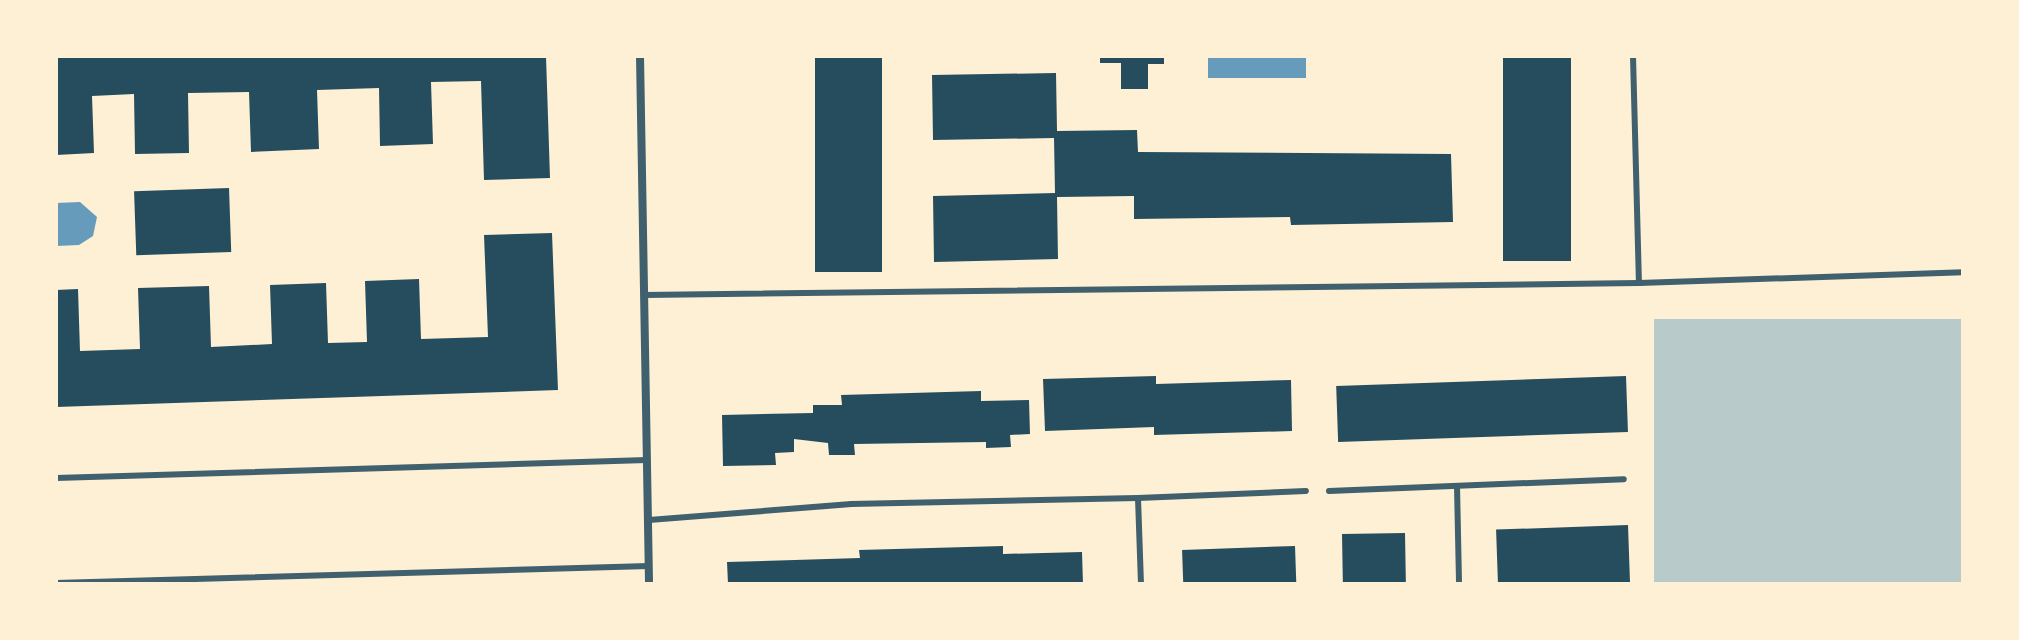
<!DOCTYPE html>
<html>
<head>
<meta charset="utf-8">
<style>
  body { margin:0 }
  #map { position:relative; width:2019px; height:640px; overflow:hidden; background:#fdf0d5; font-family:Montserrat,sans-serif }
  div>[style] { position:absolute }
  .green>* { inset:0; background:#b9caca; transform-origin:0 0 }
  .water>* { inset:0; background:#669bbc; transform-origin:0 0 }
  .building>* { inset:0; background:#264d5e; transform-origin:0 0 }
  .service>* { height:6px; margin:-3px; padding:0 3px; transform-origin:3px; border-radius:3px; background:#3f606c }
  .minor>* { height:8px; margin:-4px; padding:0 4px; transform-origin:4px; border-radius:4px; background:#3f606c }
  span { translate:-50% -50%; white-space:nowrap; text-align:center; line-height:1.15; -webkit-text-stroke:8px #fdf0d5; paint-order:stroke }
  .frame { position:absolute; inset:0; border:58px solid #fdf0d5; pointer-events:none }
</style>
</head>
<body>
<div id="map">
  <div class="green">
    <div style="left:1963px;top:319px;width:265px;height:309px;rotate:90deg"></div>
  </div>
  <div class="water">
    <div style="left:1208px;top:56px;width:98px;height:22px"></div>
    <div style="clip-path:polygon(80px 202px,97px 217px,93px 236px,79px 245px,56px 246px,56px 203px)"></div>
  </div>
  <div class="building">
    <div style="clip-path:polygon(56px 56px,546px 56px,550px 178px,484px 180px,481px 81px,431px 82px,433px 144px,380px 146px,379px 88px,317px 90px,319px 149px,251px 152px,249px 92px,188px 93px,189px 153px,135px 154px,134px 94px,92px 96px,94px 153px,56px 155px)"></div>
    <div style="left:815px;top:56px;width:67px;height:216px"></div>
    <div style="clip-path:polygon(1100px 56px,1164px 56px,1164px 64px,1148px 64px,1148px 89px,1121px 89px,1121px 63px,1100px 63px)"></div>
    <div style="left:1503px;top:56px;width:68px;height:205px"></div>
    <div style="clip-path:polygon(1056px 73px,1057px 131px,1137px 130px,1138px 152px,1451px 154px,1453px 222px,1291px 225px,1290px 217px,1134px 219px,1134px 196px,1057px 197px,1058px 259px,934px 262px,933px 196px,1055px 193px,1054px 138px,933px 140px,932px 75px)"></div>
    <div style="left:229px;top:188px;width:64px;height:95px;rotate:88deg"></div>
    <div style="clip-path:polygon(552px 233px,558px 390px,56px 407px,56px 290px,78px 289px,80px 351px,140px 349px,138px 288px,209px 286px,211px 347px,272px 344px,270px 285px,326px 283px,328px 343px,367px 342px,365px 281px,419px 279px,421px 339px,488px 337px,484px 235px)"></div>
    <div style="clip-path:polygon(1156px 376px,1156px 384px,1291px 380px,1292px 431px,1154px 435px,1154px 427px,1045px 431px,1043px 379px)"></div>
    <div style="left:1626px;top:376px;width:56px;height:290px;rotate:88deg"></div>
    <div style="clip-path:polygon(981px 391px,981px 401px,1029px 400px,1030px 434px,1010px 435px,1011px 447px,986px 448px,986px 442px,854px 444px,855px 455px,829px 455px,828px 443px,794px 439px,794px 452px,775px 453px,776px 465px,723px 466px,722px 415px,813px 413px,813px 405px,842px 405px,841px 395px)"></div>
    <div style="left:1628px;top:525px;width:58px;height:132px;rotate:88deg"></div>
    <div style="left:1405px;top:533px;width:49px;height:63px;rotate:89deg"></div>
    <div style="clip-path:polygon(1003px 546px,1003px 554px,1082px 552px,1083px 584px,728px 584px,727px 562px,860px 558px,859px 550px)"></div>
    <div style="left:1295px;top:546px;width:38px;height:113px;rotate:88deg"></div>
  </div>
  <div class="service">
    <div style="left:1633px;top:56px;width:227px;rotate:88.5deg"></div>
    <div style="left:644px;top:295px;width:995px;rotate:-0.69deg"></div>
    <div style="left:1639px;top:283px;width:324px;rotate:-1.9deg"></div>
    <div style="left:56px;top:478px;width:591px;rotate:-1.74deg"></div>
    <div style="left:1457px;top:486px;width:98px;rotate:88.8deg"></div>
    <div style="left:1329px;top:491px;width:295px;rotate:-2.3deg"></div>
    <div style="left:649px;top:520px;width:203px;rotate:-4.5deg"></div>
    <div style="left:851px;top:504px;width:287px;rotate:-1.2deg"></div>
    <div style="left:56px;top:583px;width:593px;rotate:-1.64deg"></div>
    <div style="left:1141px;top:584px;width:86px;rotate:-92deg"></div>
    <div style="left:1138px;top:498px;width:168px;rotate:-2.4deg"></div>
  </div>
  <div class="minor">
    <div style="left:640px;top:56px;width:528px;rotate:89.02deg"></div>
  </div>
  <div class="frame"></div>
</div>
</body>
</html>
